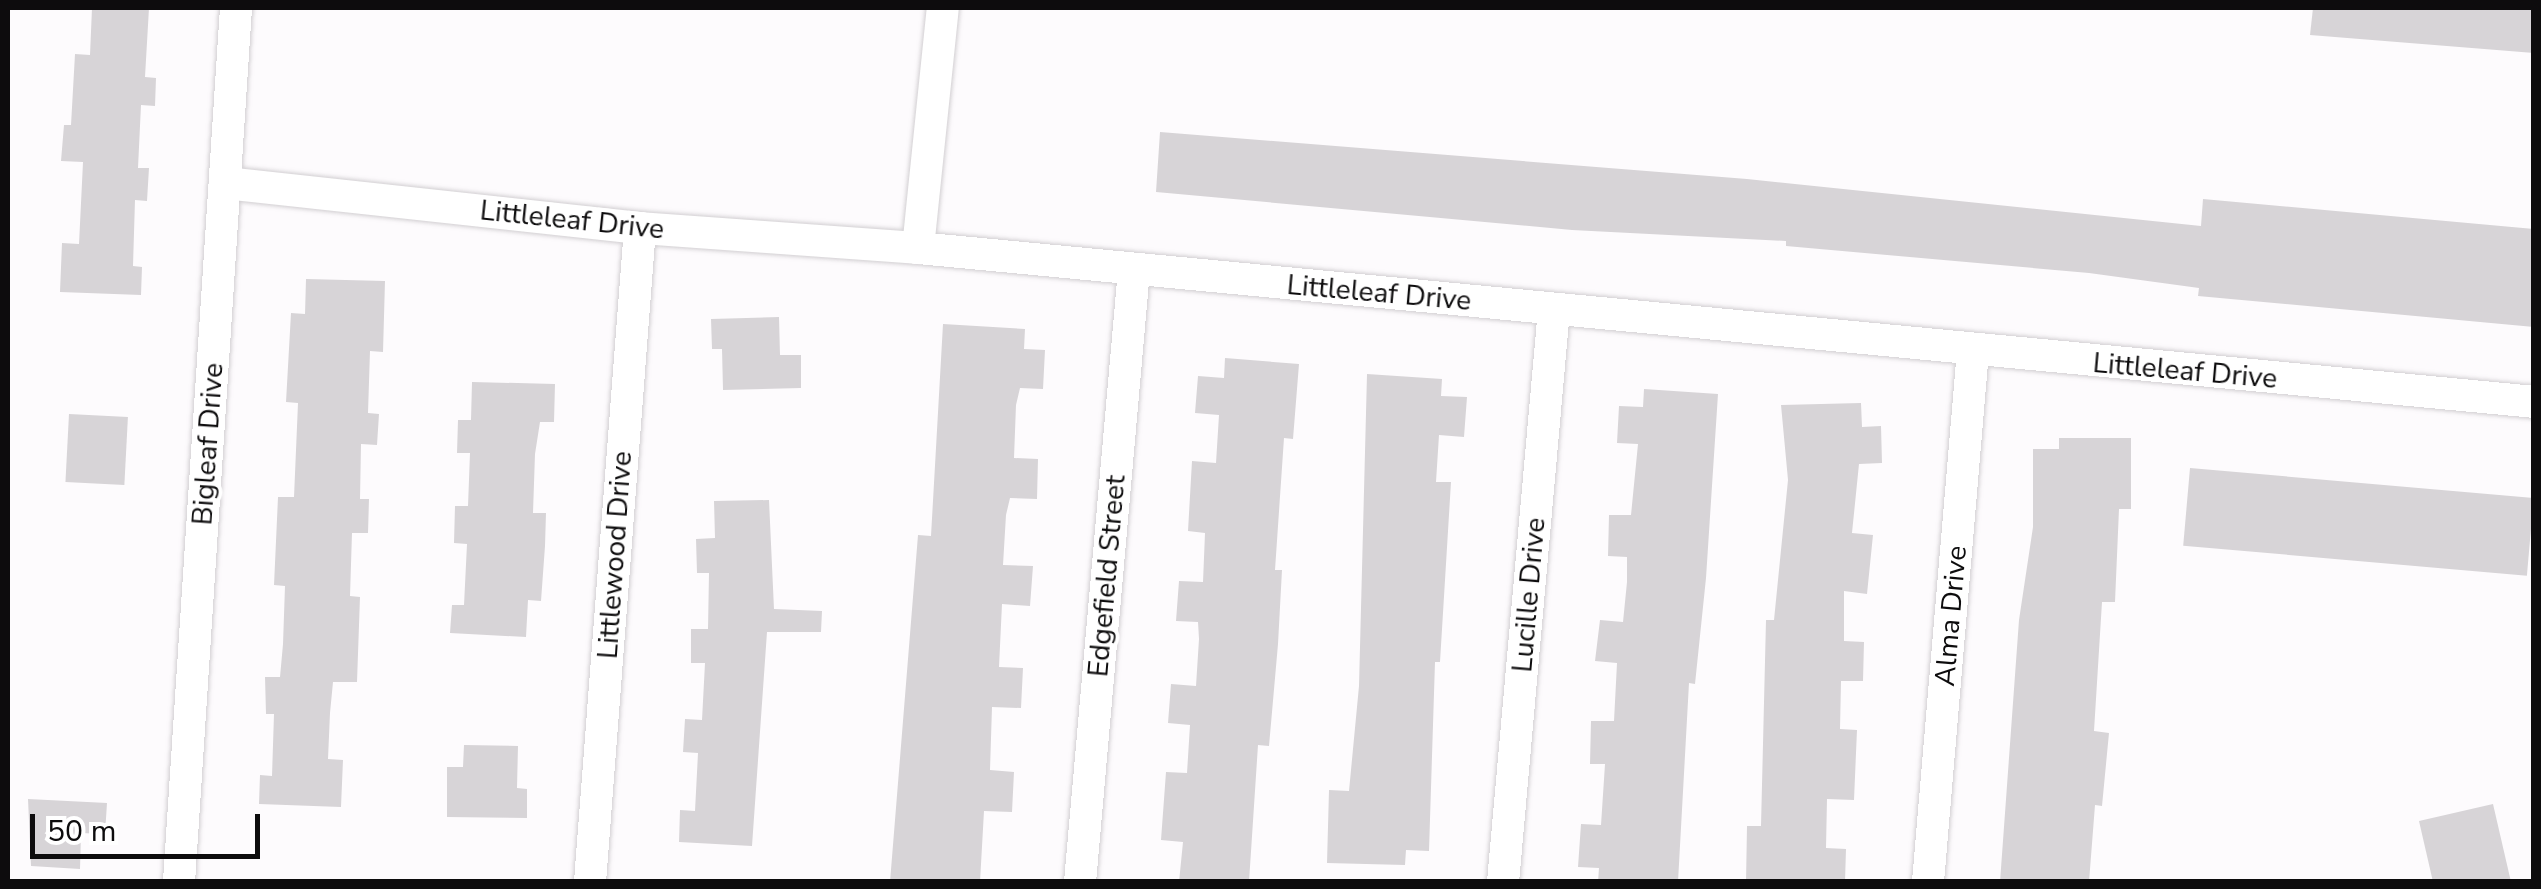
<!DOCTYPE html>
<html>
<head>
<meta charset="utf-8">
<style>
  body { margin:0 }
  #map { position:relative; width:2541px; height:889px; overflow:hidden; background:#fdfbfd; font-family:"Nunito Sans",sans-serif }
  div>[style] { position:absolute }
  .building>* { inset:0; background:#d7d4d7; transform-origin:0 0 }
  .roads { filter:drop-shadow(0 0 2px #d2cfd2) drop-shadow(0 0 2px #d2cfd2) }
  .street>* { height:32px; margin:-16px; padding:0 16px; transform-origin:16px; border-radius:16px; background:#fff }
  span { translate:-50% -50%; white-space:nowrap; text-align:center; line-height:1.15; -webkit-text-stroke:8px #fff; paint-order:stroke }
  .street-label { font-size:28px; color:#0d0c0d }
  .frame { position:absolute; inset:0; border:10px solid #0d0c0d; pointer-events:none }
  .scale { position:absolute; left:30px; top:814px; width:230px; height:45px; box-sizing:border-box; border:5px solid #0d0c0d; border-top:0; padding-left:12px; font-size:30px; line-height:35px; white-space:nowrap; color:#0d0c0d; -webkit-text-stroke:8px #fff; paint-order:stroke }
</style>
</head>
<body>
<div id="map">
  <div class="building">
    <div style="clip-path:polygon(92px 8px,149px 8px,145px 77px,156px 78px,155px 106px,141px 105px,138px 168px,149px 168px,147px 201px,135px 200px,133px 266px,142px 267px,141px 295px,60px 292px,62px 243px,79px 244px,83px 162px,61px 161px,64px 125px,71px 125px,75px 54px,90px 55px)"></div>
    <div style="clip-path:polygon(2313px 8px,2534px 8px,2534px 53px,2310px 35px)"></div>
    <div style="clip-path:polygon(1160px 132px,1747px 179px,2201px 226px,2203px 199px,2534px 229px,2534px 327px,2198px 296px,2199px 288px,2089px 273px,1786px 246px,1786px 241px,1572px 230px,1156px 192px)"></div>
    <div style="clip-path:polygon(306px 279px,385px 281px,383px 352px,370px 351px,368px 413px,379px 414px,377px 445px,361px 444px,360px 499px,369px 499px,368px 533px,352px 533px,350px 596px,360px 597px,357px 682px,333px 682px,330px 713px,328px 759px,343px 760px,341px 807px,259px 804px,260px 775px,272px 776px,274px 714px,266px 714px,265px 677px,280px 677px,283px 644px,285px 586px,274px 585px,278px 497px,294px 497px,298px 403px,286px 402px,291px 313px,305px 314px)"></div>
    <div style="clip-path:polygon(779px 317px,780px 355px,801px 355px,801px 388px,723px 390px,722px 349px,712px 349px,711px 319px)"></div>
    <div style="clip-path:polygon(943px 324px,1025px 329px,1024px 349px,1045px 350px,1043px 389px,1020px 388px,1016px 405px,1014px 458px,1038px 459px,1037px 499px,1010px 498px,1006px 515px,1003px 565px,1033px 566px,1030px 606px,1002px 604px,999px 667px,1023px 668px,1021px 708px,992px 707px,990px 770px,1014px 772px,1012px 812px,984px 811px,980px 882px,890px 882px,918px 535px,931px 536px)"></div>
    <div style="clip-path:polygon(1225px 358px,1299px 364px,1293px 439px,1284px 438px,1275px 570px,1282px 570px,1278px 644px,1269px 746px,1258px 745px,1249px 882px,1179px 882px,1183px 842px,1161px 840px,1166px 772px,1187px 773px,1190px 725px,1168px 723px,1171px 684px,1196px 686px,1199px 639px,1198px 622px,1176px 621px,1179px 581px,1203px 582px,1205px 533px,1188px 531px,1192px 461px,1216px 463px,1219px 415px,1195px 413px,1198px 376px,1224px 378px)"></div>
    <div style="clip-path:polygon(1367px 374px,1442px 379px,1441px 396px,1467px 397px,1464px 437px,1439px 435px,1436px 482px,1451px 482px,1440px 662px,1435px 662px,1429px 851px,1406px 850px,1405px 865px,1327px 863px,1329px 790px,1349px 791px,1359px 686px)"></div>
    <div style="clip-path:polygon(472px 382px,555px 384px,554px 422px,540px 422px,535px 454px,533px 513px,546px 513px,545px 546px,541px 601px,528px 600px,526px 637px,450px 633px,452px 605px,464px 605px,467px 544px,454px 543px,455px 506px,468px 506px,470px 453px,457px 453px,458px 420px,471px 420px)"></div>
    <div style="clip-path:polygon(1644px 389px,1718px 394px,1706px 578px,1695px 684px,1689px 683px,1678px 882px,1598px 882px,1599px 868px,1578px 867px,1581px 824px,1601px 825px,1605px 764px,1590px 764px,1591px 721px,1614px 721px,1617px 663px,1595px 661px,1600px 620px,1623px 622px,1627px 582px,1627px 557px,1608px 556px,1609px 515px,1631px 515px,1638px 444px,1617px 443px,1619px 406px,1643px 407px)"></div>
    <div style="clip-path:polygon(1861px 403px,1862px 427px,1881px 426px,1882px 463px,1859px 464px,1852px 533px,1873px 535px,1867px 594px,1844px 591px,1844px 641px,1864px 642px,1863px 681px,1841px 681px,1840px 729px,1857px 730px,1854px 800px,1827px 799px,1826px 848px,1846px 849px,1845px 882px,1746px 882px,1747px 826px,1761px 826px,1766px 620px,1774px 620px,1788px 480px,1781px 405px)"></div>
    <div style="left:69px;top:414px;width:59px;height:68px;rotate:3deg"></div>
    <div style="clip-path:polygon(2059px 438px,2131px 438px,2131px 509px,2119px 509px,2115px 602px,2102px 602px,2094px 731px,2109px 733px,2102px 806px,2095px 805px,2089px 882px,2000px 882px,2019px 620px,2033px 527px,2033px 449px,2059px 449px)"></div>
    <div style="left:2190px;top:468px;width:345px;height:78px;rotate:5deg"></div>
    <div style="clip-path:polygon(769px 500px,774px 609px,822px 611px,821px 632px,767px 632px,752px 846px,679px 842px,680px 810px,695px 811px,698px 753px,683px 752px,685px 719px,702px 720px,705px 663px,691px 663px,691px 629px,708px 629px,709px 573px,697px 573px,696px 539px,715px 538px,714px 501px)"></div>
    <div style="clip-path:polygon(464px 745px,518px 746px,517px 788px,527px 789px,527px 818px,447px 817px,447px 767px,463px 767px)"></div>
    <div style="clip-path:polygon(28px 799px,107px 803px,105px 834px,81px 833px,80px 869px,31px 866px)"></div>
    <div style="clip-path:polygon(2493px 804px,2511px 882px,2433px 882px,2419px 821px)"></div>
  </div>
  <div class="roads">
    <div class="street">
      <div style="left:225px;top:183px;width:417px;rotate:6.2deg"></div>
      <div style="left:640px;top:228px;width:279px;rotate:4.1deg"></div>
      <div style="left:918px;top:248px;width:1623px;rotate:5.44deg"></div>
      <div style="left:918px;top:248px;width:241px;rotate:-84.1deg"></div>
      <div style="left:179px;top:882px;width:876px;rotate:-86.27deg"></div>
      <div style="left:590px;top:882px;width:656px;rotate:-85.63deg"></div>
      <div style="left:1080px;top:882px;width:614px;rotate:-84.96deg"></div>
      <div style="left:1503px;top:882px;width:575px;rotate:-84.91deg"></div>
      <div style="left:1928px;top:882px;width:533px;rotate:-85.16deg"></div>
    </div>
  </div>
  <div class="street-label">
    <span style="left:572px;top:220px;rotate:6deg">Littleleaf Drive</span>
    <span style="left:1379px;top:293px;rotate:5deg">Littleleaf Drive</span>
    <span style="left:2185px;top:371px;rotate:5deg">Littleleaf Drive</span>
    <span style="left:208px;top:444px;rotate:-86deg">Bigleaf Drive</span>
    <span style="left:615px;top:555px;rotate:-86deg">Littlewood Drive</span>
    <span style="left:1107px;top:576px;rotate:-85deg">Edgefield Street</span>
    <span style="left:1529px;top:595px;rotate:-85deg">Lucille Drive</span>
    <span style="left:1951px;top:616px;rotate:-85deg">Alma Drive</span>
  </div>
  <div class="frame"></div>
  <div class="scale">50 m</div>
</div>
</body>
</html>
